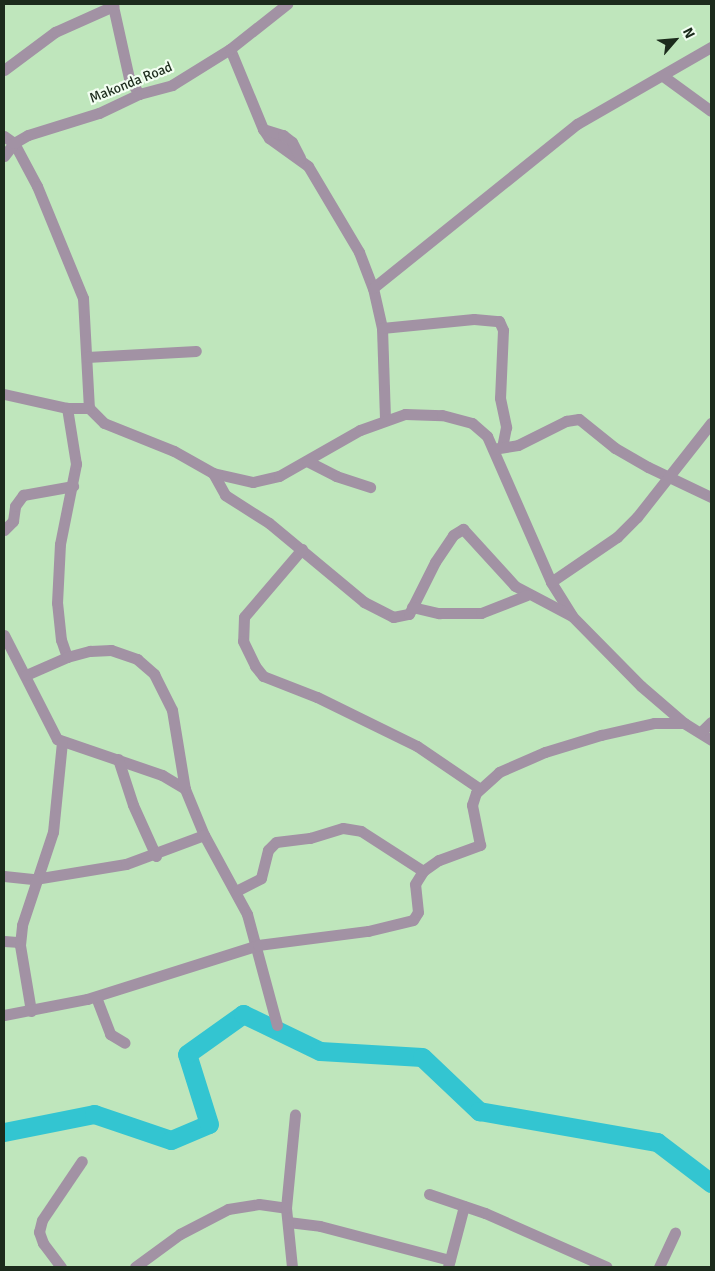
<!DOCTYPE html>
<html>
<head>
<meta charset="utf-8">
<style>
  body { margin:0 }
  #map { position:relative; width:715px; height:1271px; overflow:hidden; background:#bfe6bc; font-family:Signika,sans-serif }
  div>[style] { position:absolute }
  .river>* { height:19px; margin:-9.5px; padding:0 9.5px; transform-origin:9.5px; border-radius:9.5px; background:#33c5d1 }
  .minor>* { height:11px; margin:-5.5px; padding:0 5.5px; transform-origin:5.5px; border-radius:5.5px; background:#a292a4 }
  span { translate:-50% -50%; white-space:nowrap; text-align:center; line-height:1.15; -webkit-text-stroke:4.5px #f2fef1; paint-order:stroke }
  .street-label { font-size:14px; color:#1c2b1c }
  .frame { position:absolute; inset:0; border:5px solid #1c2b1c; pointer-events:none }
  .north { position:absolute; left:650px; top:15px; width:50px; height:50px; -webkit-text-stroke:4px #f2fef1; paint-order:stroke; rotate:63deg; font-size:14px; font-weight:700; line-height:20px; text-align:center; color:#1c2b1c }
  .north::after { content:''; display:block; margin:auto; width:18px; height:22px; background:#1c2b1c; clip-path:polygon(50% 0,100% 100%,50% 72%,0 100%) }
</style>
</head>
<body>
<div id="map">
  <div class="river">
    <div style="left:4px;top:1132px;width:92px;rotate:-11.3deg"></div>
    <div style="left:94px;top:1114px;width:81px;rotate:18.7deg"></div>
    <div style="left:171px;top:1140px;width:41px;rotate:-22.8deg"></div>
    <div style="left:209px;top:1124px;width:73px;rotate:-107.4deg"></div>
    <div style="left:187px;top:1054px;width:69px;rotate:-35.5deg"></div>
    <div style="left:243px;top:1014px;width:85px;rotate:25.7deg"></div>
    <div style="left:320px;top:1051px;width:102px;rotate:3.4deg"></div>
    <div style="left:422px;top:1057px;width:79px;rotate:43.5deg"></div>
    <div style="left:479px;top:1111px;width:181px;rotate:9.9deg"></div>
    <div style="left:657px;top:1142px;width:68px;rotate:37.2deg"></div>
  </div>
  <div class="minor">
    <div style="left:230px;top:49px;width:87px;rotate:67.6deg"></div>
    <div style="left:263px;top:129px;width:11px;rotate:56deg"></div>
    <div style="left:269px;top:138px;width:48px;rotate:35.7deg"></div>
    <div style="left:308px;top:166px;width:100px;rotate:59.3deg"></div>
    <div style="left:359px;top:252px;width:39px;rotate:69deg"></div>
    <div style="left:373px;top:288px;width:41px;rotate:77.3deg"></div>
    <div style="left:382px;top:328px;width:91px;rotate:88.1deg"></div>
    <div style="left:4px;top:70px;width:64px;rotate:-36.7deg"></div>
    <div style="left:55px;top:32px;width:64px;rotate:-24.1deg"></div>
    <div style="left:113px;top:6px;width:74px;rotate:77.5deg"></div>
    <div style="left:129px;top:78px;width:19px;rotate:58deg"></div>
    <div style="left:663px;top:76px;width:59px;rotate:36.1deg"></div>
    <div style="left:263px;top:129px;width:21px;rotate:17deg"></div>
    <div style="left:283px;top:135px;width:11px;rotate:38deg"></div>
    <div style="left:292px;top:142px;width:18px;rotate:63deg"></div>
    <div style="left:4px;top:136px;width:12px;rotate:35deg"></div>
    <div style="left:14px;top:143px;width:49px;rotate:61.9deg"></div>
    <div style="left:37px;top:186px;width:121px;rotate:67.7deg"></div>
    <div style="left:83px;top:298px;width:110px;rotate:86.9deg"></div>
    <div style="left:89px;top:408px;width:21px;rotate:45deg"></div>
    <div style="left:104px;top:423px;width:75px;rotate:21.8deg"></div>
    <div style="left:174px;top:451px;width:45px;rotate:29.4deg"></div>
    <div style="left:213px;top:473px;width:41px;rotate:12.7deg"></div>
    <div style="left:253px;top:482px;width:27px;rotate:-13deg"></div>
    <div style="left:279px;top:476px;width:93px;rotate:-29.6deg"></div>
    <div style="left:360px;top:430px;width:48px;rotate:-19.6deg"></div>
    <div style="left:405px;top:414px;width:37px;rotate:2deg"></div>
    <div style="left:442px;top:415px;width:31px;rotate:15deg"></div>
    <div style="left:472px;top:423px;width:20px;rotate:41deg"></div>
    <div style="left:487px;top:436px;width:159px;rotate:66.3deg"></div>
    <div style="left:551px;top:582px;width:40px;rotate:58deg"></div>
    <div style="left:572px;top:616px;width:98px;rotate:45.4deg"></div>
    <div style="left:641px;top:686px;width:57px;rotate:40.7deg"></div>
    <div style="left:684px;top:723px;width:32px;rotate:32deg"></div>
    <div style="left:4px;top:156px;width:16px;rotate:-52deg"></div>
    <div style="left:14px;top:143px;width:16px;rotate:-30deg"></div>
    <div style="left:28px;top:135px;width:74px;rotate:-17.2deg"></div>
    <div style="left:99px;top:113px;width:44px;rotate:-25.4deg"></div>
    <div style="left:139px;top:94px;width:34px;rotate:-15deg"></div>
    <div style="left:172px;top:85px;width:68px;rotate:-31.8deg"></div>
    <div style="left:230px;top:49px;width:73px;rotate:-38.3deg"></div>
    <div style="left:373px;top:288px;width:262px;rotate:-38.8deg"></div>
    <div style="left:577px;top:124px;width:155px;rotate:-29.9deg"></div>
    <div style="left:382px;top:328px;width:92px;rotate:-5.6deg"></div>
    <div style="left:474px;top:319px;width:25px;rotate:5deg"></div>
    <div style="left:499px;top:321px;width:10px;rotate:66deg"></div>
    <div style="left:503px;top:330px;width:68px;rotate:92.5deg"></div>
    <div style="left:500px;top:398px;width:30px;rotate:78deg"></div>
    <div style="left:506px;top:427px;width:20px;rotate:101deg"></div>
    <div style="left:87px;top:357px;width:109px;rotate:-3.2deg"></div>
    <div style="left:4px;top:394px;width:65px;rotate:12.5deg"></div>
    <div style="left:67px;top:408px;width:22px"></div>
    <div style="left:493px;top:449px;width:25px;rotate:-9deg"></div>
    <div style="left:518px;top:445px;width:54px;rotate:-26.6deg"></div>
    <div style="left:566px;top:421px;width:13px;rotate:-9deg"></div>
    <div style="left:579px;top:419px;width:46px;rotate:38.9deg"></div>
    <div style="left:615px;top:448px;width:38px;rotate:30deg"></div>
    <div style="left:648px;top:467px;width:70px;rotate:25.5deg"></div>
    <div style="left:307px;top:461px;width:33px;rotate:27deg"></div>
    <div style="left:336px;top:476px;width:36px;rotate:18deg"></div>
    <div style="left:213px;top:473px;width:25px;rotate:61deg"></div>
    <div style="left:225px;top:495px;width:52px;rotate:32.5deg"></div>
    <div style="left:269px;top:523px;width:124px;rotate:39.7deg"></div>
    <div style="left:364px;top:602px;width:33px;rotate:27deg"></div>
    <div style="left:393px;top:617px;width:16px;rotate:-11deg"></div>
    <div style="left:409px;top:614px;width:58px;rotate:-63.4deg"></div>
    <div style="left:435px;top:562px;width:32px;rotate:-56deg"></div>
    <div style="left:453px;top:535px;width:12px;rotate:-31deg"></div>
    <div style="left:463px;top:529px;width:77px;rotate:47.6deg"></div>
    <div style="left:515px;top:586px;width:64px;rotate:27.8deg"></div>
    <div style="left:4px;top:530px;width:13px;rotate:-45deg"></div>
    <div style="left:13px;top:521px;width:15px;rotate:-82deg"></div>
    <div style="left:15px;top:506px;width:14px;rotate:-54deg"></div>
    <div style="left:23px;top:495px;width:51px;rotate:-10.2deg"></div>
    <div style="left:302px;top:549px;width:89px;rotate:130.5deg"></div>
    <div style="left:244px;top:617px;width:24px;rotate:92deg"></div>
    <div style="left:243px;top:641px;width:28px;rotate:64deg"></div>
    <div style="left:255px;top:666px;width:13px;rotate:51deg"></div>
    <div style="left:263px;top:676px;width:58px;rotate:21.3deg"></div>
    <div style="left:317px;top:697px;width:111px;rotate:26.1deg"></div>
    <div style="left:417px;top:746px;width:76px;rotate:34.3deg"></div>
    <div style="left:551px;top:582px;width:80px;rotate:-34.3deg"></div>
    <div style="left:617px;top:537px;width:28px;rotate:-45deg"></div>
    <div style="left:637px;top:517px;width:120px;rotate:-51.8deg"></div>
    <div style="left:412px;top:607px;width:28px;rotate:13deg"></div>
    <div style="left:439px;top:613px;width:42px"></div>
    <div style="left:481px;top:613px;width:49px;rotate:-21.4deg"></div>
    <div style="left:4px;top:635px;width:117px;rotate:63deg"></div>
    <div style="left:57px;top:739px;width:111px;rotate:18.9deg"></div>
    <div style="left:162px;top:775px;width:27px;rotate:31deg"></div>
    <div style="left:185px;top:789px;width:50px;rotate:67.6deg"></div>
    <div style="left:204px;top:835px;width:90px;rotate:61.4deg"></div>
    <div style="left:247px;top:914px;width:115px;rotate:74.9deg"></div>
    <div style="left:67px;top:657px;width:18px;rotate:-109deg"></div>
    <div style="left:61px;top:640px;width:37px;rotate:-96deg"></div>
    <div style="left:57px;top:603px;width:59px;rotate:-87.1deg"></div>
    <div style="left:60px;top:544px;width:82px;rotate:-78.7deg"></div>
    <div style="left:76px;top:464px;width:57px;rotate:-99.1deg"></div>
    <div style="left:26px;top:675px;width:45px;rotate:-23.7deg"></div>
    <div style="left:67px;top:657px;width:24px;rotate:-15deg"></div>
    <div style="left:90px;top:651px;width:21px;rotate:-3deg"></div>
    <div style="left:111px;top:650px;width:28px;rotate:19deg"></div>
    <div style="left:137px;top:659px;width:23px;rotate:41deg"></div>
    <div style="left:154px;top:674px;width:40px;rotate:63.4deg"></div>
    <div style="left:172px;top:710px;width:80px;rotate:80.7deg"></div>
    <div style="left:701px;top:732px;width:14px;rotate:-45deg"></div>
    <div style="left:118px;top:759px;width:48px;rotate:71.9deg"></div>
    <div style="left:133px;top:805px;width:56px;rotate:65.7deg"></div>
    <div style="left:4px;top:876px;width:31px;rotate:6deg"></div>
    <div style="left:35px;top:879px;width:92px;rotate:-9.4deg"></div>
    <div style="left:126px;top:864px;width:83px;rotate:-20.4deg"></div>
    <div style="left:236px;top:891px;width:28px;rotate:-27deg"></div>
    <div style="left:261px;top:878px;width:29px;rotate:-76deg"></div>
    <div style="left:268px;top:850px;width:11px;rotate:-45deg"></div>
    <div style="left:276px;top:842px;width:34px;rotate:-7deg"></div>
    <div style="left:310px;top:838px;width:34px;rotate:-17deg"></div>
    <div style="left:343px;top:828px;width:18px;rotate:9deg"></div>
    <div style="left:361px;top:831px;width:74px;rotate:32.8deg"></div>
    <div style="left:4px;top:941px;width:16px;rotate:4deg"></div>
    <div style="left:96px;top:997px;width:40px;rotate:69deg"></div>
    <div style="left:110px;top:1034px;width:17px;rotate:31deg"></div>
    <div style="left:31px;top:1011px;width:67px;rotate:-99.5deg"></div>
    <div style="left:20px;top:945px;width:20px;rotate:-84deg"></div>
    <div style="left:22px;top:925px;width:98px;rotate:-71.6deg"></div>
    <div style="left:53px;top:832px;width:90px;rotate:-84.3deg"></div>
    <div style="left:4px;top:1015px;width:85px;rotate:-10.9deg"></div>
    <div style="left:87px;top:999px;width:179px;rotate:-17.5deg"></div>
    <div style="left:258px;top:945px;width:111px;rotate:-7.3deg"></div>
    <div style="left:368px;top:931px;width:46px;rotate:-13.7deg"></div>
    <div style="left:413px;top:920px;width:9px;rotate:-58deg"></div>
    <div style="left:418px;top:912px;width:28px;rotate:-96deg"></div>
    <div style="left:415px;top:884px;width:15px;rotate:-58deg"></div>
    <div style="left:423px;top:871px;width:19px;rotate:-35deg"></div>
    <div style="left:439px;top:860px;width:44px;rotate:-20.1deg"></div>
    <div style="left:480px;top:845px;width:41px;rotate:-101.3deg"></div>
    <div style="left:472px;top:805px;width:13px;rotate:-72deg"></div>
    <div style="left:476px;top:793px;width:31px;rotate:-42deg"></div>
    <div style="left:499px;top:772px;width:50px;rotate:-23.5deg"></div>
    <div style="left:545px;top:752px;width:59px;rotate:-16.9deg"></div>
    <div style="left:601px;top:735px;width:54px;rotate:-12.8deg"></div>
    <div style="left:654px;top:723px;width:30px"></div>
    <div style="left:429px;top:1194px;width:59px;rotate:18.7deg"></div>
    <div style="left:485px;top:1213px;width:133px;rotate:23.9deg"></div>
    <div style="left:288px;top:1222px;width:32px;rotate:7deg"></div>
    <div style="left:320px;top:1226px;width:134px;rotate:14.7deg"></div>
    <div style="left:61px;top:1267px;width:30px;rotate:-127deg"></div>
    <div style="left:43px;top:1243px;width:12px;rotate:-110deg"></div>
    <div style="left:39px;top:1232px;width:12px;rotate:-76deg"></div>
    <div style="left:42px;top:1220px;width:71px;rotate:-55.9deg"></div>
    <div style="left:135px;top:1267px;width:56px;rotate:-36.3deg"></div>
    <div style="left:180px;top:1234px;width:54px;rotate:-27.5deg"></div>
    <div style="left:228px;top:1209px;width:31px;rotate:-9deg"></div>
    <div style="left:259px;top:1204px;width:27px;rotate:8deg"></div>
    <div style="left:292px;top:1267px;width:59px;rotate:-95.8deg"></div>
    <div style="left:286px;top:1208px;width:94px;rotate:-84.5deg"></div>
    <div style="left:448px;top:1267px;width:63px;rotate:-75.3deg"></div>
    <div style="left:659px;top:1267px;width:38px;rotate:-65deg"></div>
  </div>
  <div class="street-label">
    <span style="left:131px;top:83px;rotate:-22deg">Makonda Road</span>
  </div>
  <div class="frame"></div>
  <div class="north">N</div>
</div>
</body>
</html>
